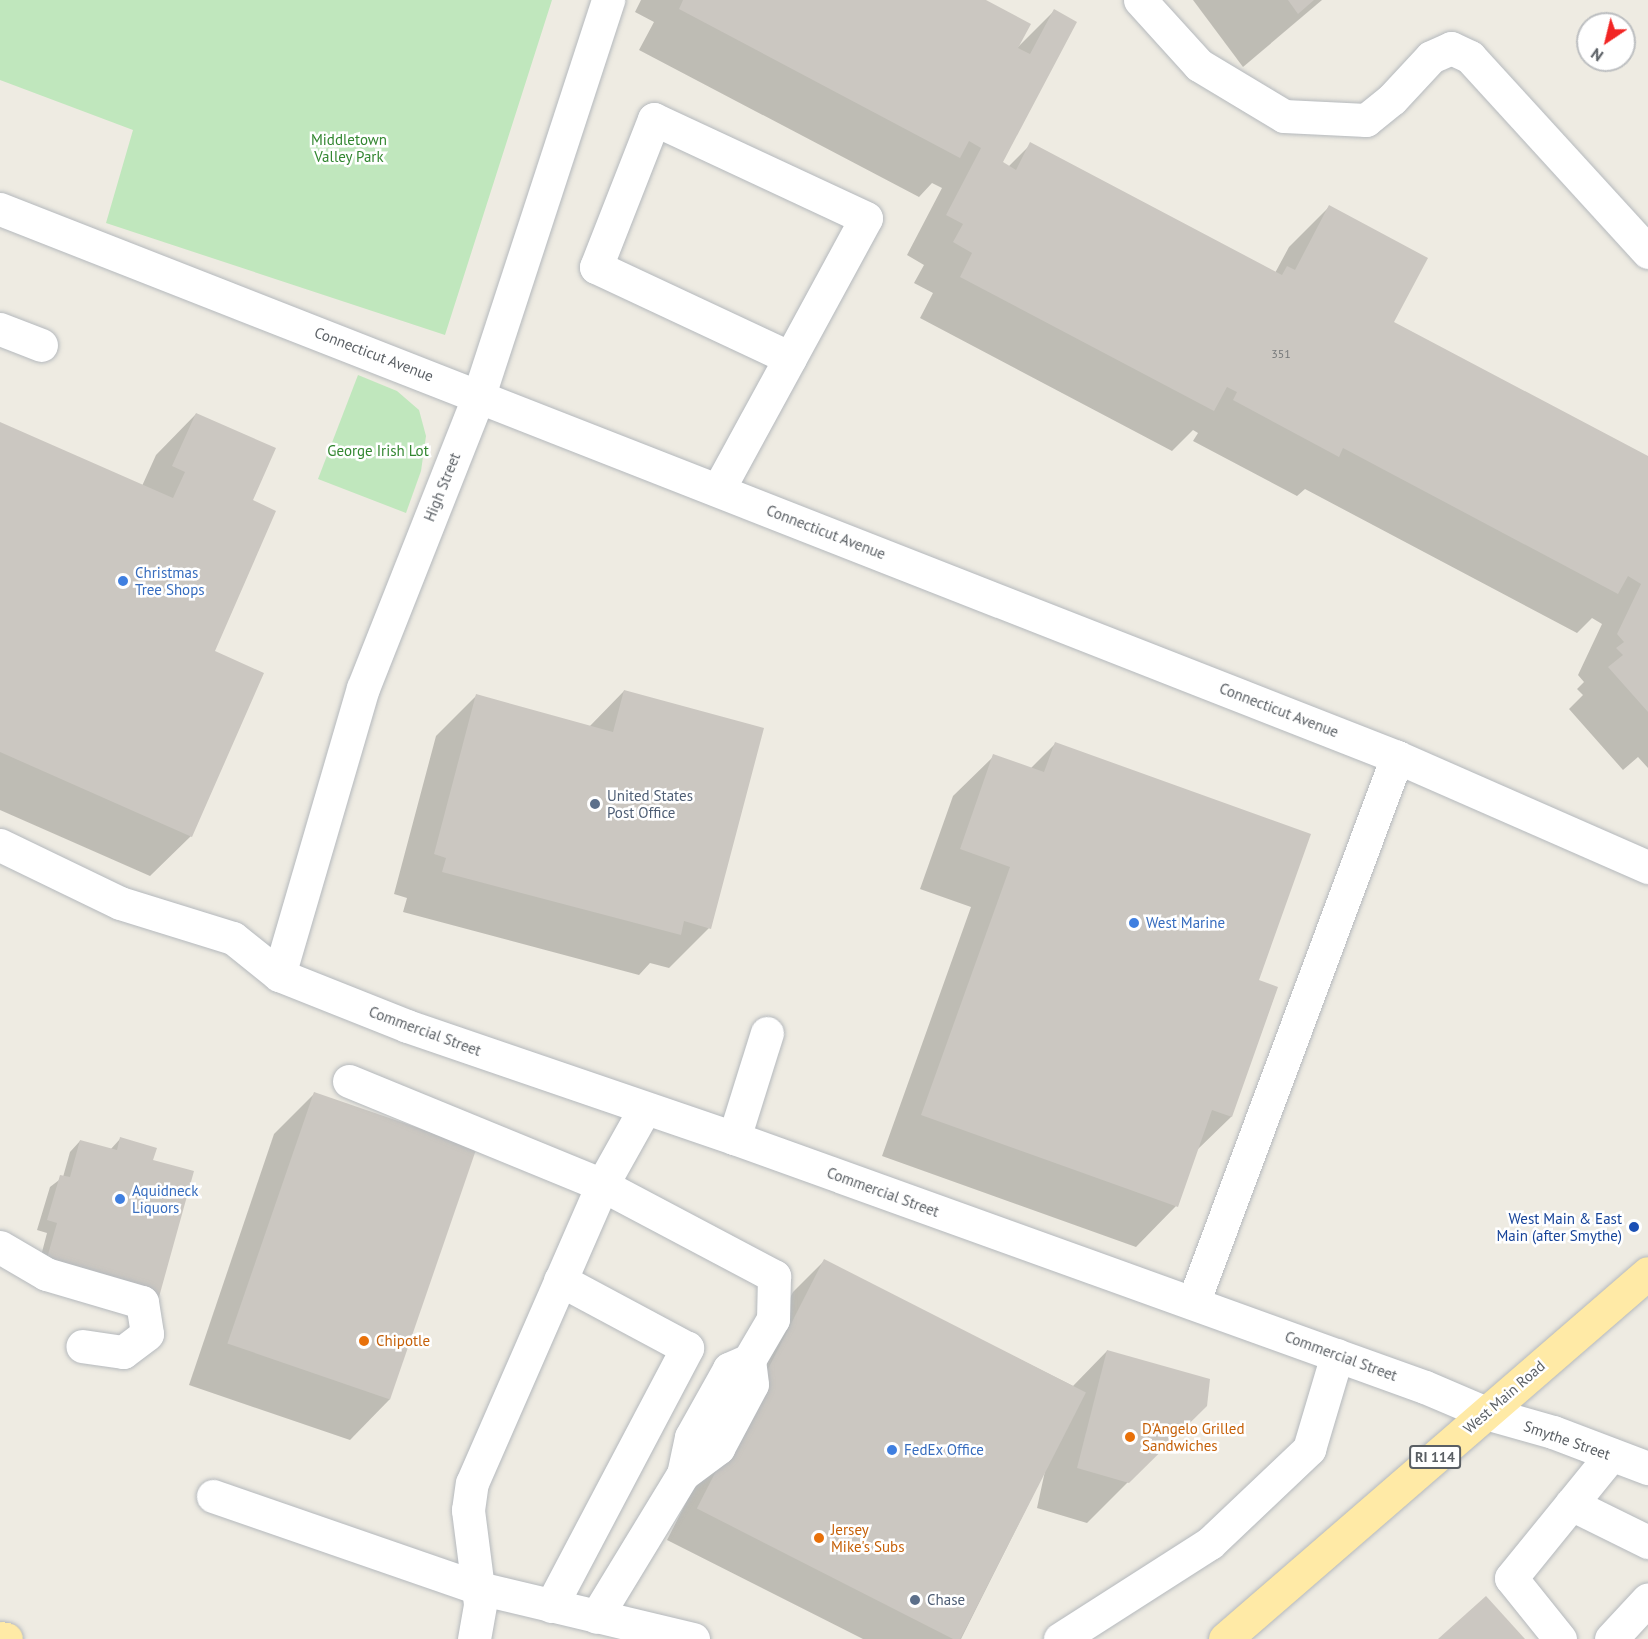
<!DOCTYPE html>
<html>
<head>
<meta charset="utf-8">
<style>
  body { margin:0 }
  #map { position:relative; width:1648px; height:1639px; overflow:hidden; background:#eeebe2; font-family:"PT Sans",sans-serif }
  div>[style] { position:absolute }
  .green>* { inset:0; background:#c0e7bd }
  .shadow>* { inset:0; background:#0003 }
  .building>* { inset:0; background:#cbc7c1; transform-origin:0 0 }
  .roads { filter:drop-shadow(0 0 2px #b5b9bd) drop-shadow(0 0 2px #b5b9bd) }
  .minor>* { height:33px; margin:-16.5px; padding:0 16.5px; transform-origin:16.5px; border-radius:16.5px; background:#fff }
  .major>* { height:33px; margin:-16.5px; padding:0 16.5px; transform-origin:16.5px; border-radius:16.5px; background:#ffeaa6 }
  .dots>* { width:16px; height:16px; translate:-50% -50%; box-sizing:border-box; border:3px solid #fff; border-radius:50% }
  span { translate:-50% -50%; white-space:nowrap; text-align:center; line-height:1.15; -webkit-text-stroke:5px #fff; paint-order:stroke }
  .number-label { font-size:12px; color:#76797b }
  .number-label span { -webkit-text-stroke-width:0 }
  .shield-label span { padding:2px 4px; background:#fff; border:2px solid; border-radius:4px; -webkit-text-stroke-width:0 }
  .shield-label { font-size:14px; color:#5a5f64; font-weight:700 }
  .park-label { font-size:15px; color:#328630 }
  .street-label { font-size:15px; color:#5a5f64 }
  .shop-label { font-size:15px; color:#366cbe }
  .left { translate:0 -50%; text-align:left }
  .service-label { font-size:15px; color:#4e5e75 }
  .transit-label { font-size:15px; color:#164399 }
  .right { translate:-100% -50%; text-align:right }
  .food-label { font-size:15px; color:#c56008 }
  .north { position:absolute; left:1576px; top:12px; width:60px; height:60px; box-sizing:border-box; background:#fff; border:2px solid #bdbfc1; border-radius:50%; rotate:215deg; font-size:16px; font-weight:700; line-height:24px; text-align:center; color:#5a5f64 }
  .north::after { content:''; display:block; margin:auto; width:21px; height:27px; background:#f22524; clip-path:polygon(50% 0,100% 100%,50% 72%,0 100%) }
</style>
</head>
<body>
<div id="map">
  <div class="green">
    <div style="clip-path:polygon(0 0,552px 0,445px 335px,106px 223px,133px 130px,0 80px)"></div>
    <div style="clip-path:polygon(358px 375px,397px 391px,419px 410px,426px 436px,421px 471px,406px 513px,318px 479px)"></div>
  </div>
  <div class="shadow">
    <div style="clip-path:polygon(641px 0,983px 0,1017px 48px,1054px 11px,1001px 163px,1008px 167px,1031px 144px,1275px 273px,1289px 247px,1329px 207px,1392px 323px,1648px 458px,1648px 768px,1638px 757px,1623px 770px,1569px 709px,1583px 695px,1577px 689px,1584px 682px,1578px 675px,1602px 624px,1592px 618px,1577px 633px,1305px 489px,1297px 496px,1193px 441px,1198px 433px,1193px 430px,1172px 451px,920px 318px,933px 293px,914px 283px,924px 265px,907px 255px,942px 188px,932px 183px,919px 197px,639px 50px,654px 22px,635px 12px)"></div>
    <div style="clip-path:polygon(1193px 0,1322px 0,1243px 67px)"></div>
    <div style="clip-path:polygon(196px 414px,251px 501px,213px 652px,191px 836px,150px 876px,0 810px,0 423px,142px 486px,156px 455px)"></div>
    <div style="clip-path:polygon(624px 691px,709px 928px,669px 968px,650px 963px,639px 975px,403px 912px,407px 898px,394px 894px,436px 736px,476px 696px,589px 727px)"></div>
    <div style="clip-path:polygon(1055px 744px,1257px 981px,1277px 988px,1231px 1117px,1196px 1151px,1176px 1206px,1136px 1247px,882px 1156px,971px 907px,920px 889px,953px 796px,994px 756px,1030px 769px)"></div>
    <div style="clip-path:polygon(314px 1094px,390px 1399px,350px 1440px,189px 1385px,274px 1134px)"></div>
    <div style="clip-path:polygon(120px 1139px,152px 1161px,158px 1296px,147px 1306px,36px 1275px,47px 1233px,37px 1230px,50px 1187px,63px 1177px,70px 1152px,80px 1141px,110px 1150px)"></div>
    <div style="clip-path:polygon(824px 1261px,1073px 1386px,1107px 1351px,1205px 1405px,1087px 1523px,1037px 1508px,1045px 1471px,961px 1639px,863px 1639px,667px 1540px,793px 1292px)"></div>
  </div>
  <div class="building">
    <div style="clip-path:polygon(683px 0,986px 0,1031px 24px,1018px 48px,1030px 54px,1054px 9px,1077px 22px,1003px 162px,1016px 170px,1030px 142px,1282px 275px,1287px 266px,1295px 270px,1329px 205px,1428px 258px,1394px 322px,1648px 456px,1648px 712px,1608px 667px,1623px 655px,1616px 648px,1624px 642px,1617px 634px,1641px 584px,1628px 576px,1618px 594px,1343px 448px,1339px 457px,1233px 400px,1237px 392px,1227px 387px,1214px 411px,960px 277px,972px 253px,953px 242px,963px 224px,946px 215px,981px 148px,969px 141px,960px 158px,679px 9px)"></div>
    <div style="clip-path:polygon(1288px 0,1314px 0,1298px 14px)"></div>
    <div style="clip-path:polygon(196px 413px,276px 448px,253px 500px,276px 511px,215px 651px,264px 673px,192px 837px,0 752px,0 422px,173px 498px,185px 472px,172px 466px)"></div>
    <div style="clip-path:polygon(624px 690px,764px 728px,711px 929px,684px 921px,681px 935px,442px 872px,446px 858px,434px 854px,476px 694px,613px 732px)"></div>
    <div style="clip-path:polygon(1055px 742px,1311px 834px,1259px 980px,1278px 987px,1232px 1117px,1212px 1110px,1178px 1207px,921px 1115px,1010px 867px,960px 849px,993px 754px,1044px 772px)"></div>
    <div style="left:314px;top:1092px;width:172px;height:266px;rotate:19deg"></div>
    <div style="clip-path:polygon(120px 1137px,157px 1148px,153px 1160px,194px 1171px,159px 1297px,45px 1265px,57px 1223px,47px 1220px,60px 1175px,70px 1177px,80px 1140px,117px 1150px)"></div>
    <div style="left:824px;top:1259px;width:294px;height:280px;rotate:27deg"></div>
    <div style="clip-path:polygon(1107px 1350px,1210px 1379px,1207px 1406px,1129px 1483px,1077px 1468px)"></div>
    <div style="clip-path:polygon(1486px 1596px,1525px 1639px,1438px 1639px)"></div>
  </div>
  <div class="roads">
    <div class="minor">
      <div style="left:1140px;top:0;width:88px;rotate:47.8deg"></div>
      <div style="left:1199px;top:65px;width:99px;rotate:31deg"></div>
      <div style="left:1284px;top:116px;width:82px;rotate:2.8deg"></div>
      <div style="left:1366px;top:120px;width:33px;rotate:-39deg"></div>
      <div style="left:1392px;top:99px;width:57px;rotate:-47.1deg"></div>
      <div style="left:1431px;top:57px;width:22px;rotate:-24deg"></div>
      <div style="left:1451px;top:48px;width:21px;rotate:25deg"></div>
      <div style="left:1470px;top:57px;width:264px;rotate:47.6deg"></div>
      <div style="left:0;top:209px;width:1501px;rotate:21.42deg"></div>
      <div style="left:1397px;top:757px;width:274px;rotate:23.7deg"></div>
      <div style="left:0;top:329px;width:44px;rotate:21.3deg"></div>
      <div style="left:718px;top:490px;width:150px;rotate:-61.4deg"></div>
      <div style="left:790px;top:358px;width:159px;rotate:-61.5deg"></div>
      <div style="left:866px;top:218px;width:234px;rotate:-155deg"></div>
      <div style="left:654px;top:119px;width:159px;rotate:111.4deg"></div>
      <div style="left:596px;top:267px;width:214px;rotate:25.1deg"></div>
      <div style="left:0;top:845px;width:133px;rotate:25.8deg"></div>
      <div style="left:120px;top:903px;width:118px;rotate:17.2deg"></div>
      <div style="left:233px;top:938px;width:59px;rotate:38.8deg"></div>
      <div style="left:279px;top:975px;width:138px;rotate:21.7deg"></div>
      <div style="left:407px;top:1026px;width:346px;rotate:18.9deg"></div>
      <div style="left:734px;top:1138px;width:734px;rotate:19.82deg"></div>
      <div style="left:1425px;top:1387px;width:66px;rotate:23.1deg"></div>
      <div style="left:1486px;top:1413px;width:70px;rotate:15.8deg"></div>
      <div style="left:1553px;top:1432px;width:102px;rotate:20.8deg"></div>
      <div style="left:279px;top:975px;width:299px;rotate:-73.7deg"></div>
      <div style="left:363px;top:688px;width:315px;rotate:-68.4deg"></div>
      <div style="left:479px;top:395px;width:416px;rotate:-71.9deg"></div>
      <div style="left:349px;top:1081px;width:274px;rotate:22.3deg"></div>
      <div style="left:602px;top:1185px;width:195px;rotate:27.9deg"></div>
      <div style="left:774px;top:1276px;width:43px;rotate:91.3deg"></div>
      <div style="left:773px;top:1319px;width:48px;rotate:120.3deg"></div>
      <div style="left:749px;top:1360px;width:22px;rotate:156deg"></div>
      <div style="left:729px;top:1369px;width:78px;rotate:119.2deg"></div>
      <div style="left:691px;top:1437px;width:38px;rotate:102deg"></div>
      <div style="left:683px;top:1474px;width:167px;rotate:121.3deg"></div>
      <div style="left:734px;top:1138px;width:110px;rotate:-72.6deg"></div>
      <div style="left:0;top:1247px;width:53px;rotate:30.4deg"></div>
      <div style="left:46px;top:1274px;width:100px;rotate:16.3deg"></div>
      <div style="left:142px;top:1302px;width:32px;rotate:81deg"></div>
      <div style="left:147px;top:1334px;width:30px;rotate:143deg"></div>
      <div style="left:123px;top:1352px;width:41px;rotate:-171.7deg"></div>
      <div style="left:1193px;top:1303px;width:583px;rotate:-69.51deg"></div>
      <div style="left:683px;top:1474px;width:44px;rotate:-36.6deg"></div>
      <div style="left:718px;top:1448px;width:72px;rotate:-62deg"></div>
      <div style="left:752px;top:1384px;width:24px;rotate:-97deg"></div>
      <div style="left:213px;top:1496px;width:281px;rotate:19.1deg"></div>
      <div style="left:479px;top:1588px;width:220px;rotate:13.4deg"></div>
      <div style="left:1571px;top:1504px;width:86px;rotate:26.3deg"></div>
      <div style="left:551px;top:1606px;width:292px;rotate:-62.2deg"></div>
      <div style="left:687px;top:1348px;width:144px;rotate:-151.8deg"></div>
      <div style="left:474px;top:1639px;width:36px;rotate:-80deg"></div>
      <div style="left:480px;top:1604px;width:95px;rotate:-97.3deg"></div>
      <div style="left:468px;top:1510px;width:27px;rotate:-82deg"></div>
      <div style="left:472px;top:1483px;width:325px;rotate:-66.4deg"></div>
      <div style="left:602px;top:1185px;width:88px;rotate:-60.8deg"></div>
      <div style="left:1060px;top:1639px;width:178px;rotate:-32.6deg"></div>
      <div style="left:1210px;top:1543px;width:137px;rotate:-43.5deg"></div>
      <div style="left:1309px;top:1449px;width:98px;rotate:-73.4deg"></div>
      <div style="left:1560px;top:1639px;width:78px;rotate:-128.8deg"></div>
      <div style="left:1511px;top:1578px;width:159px;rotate:-50.9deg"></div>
      <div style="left:1611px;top:1639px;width:54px;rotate:-47.2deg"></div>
    </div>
    <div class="major">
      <div style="left:0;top:1638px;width:6px;rotate:9deg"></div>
      <div style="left:1225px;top:1639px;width:559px;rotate:-40.87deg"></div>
    </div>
  </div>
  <div class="dots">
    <div style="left:123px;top:581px;background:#3f7fe0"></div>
    <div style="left:595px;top:804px;background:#5c6f8a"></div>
    <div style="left:1134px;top:923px;background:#3f7fe0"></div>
    <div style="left:120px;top:1199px;background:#3f7fe0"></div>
    <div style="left:1634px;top:1227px;background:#1a4fb4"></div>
    <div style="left:364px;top:1341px;background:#e8710a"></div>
    <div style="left:1130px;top:1437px;background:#e8710a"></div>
    <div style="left:892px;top:1450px;background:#3f7fe0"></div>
    <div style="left:819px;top:1538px;background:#e8710a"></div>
    <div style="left:915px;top:1600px;background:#5c6f8a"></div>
  </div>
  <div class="number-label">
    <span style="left:1281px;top:354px">351</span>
  </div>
  <div class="shield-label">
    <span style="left:1435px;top:1457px">RI 114</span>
  </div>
  <div class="park-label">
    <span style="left:349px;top:148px">Middletown<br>Valley Park</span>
    <span style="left:378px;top:451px">George Irish Lot</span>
  </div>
  <div class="street-label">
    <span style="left:374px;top:354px;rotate:21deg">Connecticut Avenue</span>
    <span style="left:442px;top:487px;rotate:-68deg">High Street</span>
    <span style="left:826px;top:532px;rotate:21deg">Connecticut Avenue</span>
    <span style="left:1279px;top:710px;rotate:21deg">Connecticut Avenue</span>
    <span style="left:425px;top:1031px;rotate:20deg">Commercial Street</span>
    <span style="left:883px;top:1192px;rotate:20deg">Commercial Street</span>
    <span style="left:1341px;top:1356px;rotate:20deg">Commercial Street</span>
    <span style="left:1504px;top:1397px;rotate:-41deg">West Main Road</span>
    <span style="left:1567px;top:1440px;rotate:19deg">Smythe Street</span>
  </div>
  <div class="shop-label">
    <span class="left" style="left:135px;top:581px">Christmas<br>Tree Shops</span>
    <span class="left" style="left:1146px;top:923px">West Marine</span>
    <span class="left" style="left:132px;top:1199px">Aquidneck<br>Liquors</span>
    <span class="left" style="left:904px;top:1450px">FedEx Office</span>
  </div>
  <div class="service-label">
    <span class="left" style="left:607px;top:804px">United States<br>Post Office</span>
    <span class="left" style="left:927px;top:1600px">Chase</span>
  </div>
  <div class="transit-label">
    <span class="right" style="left:1622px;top:1227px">West Main &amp; East<br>Main (after Smythe)</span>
  </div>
  <div class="food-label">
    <span class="left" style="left:376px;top:1341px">Chipotle</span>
    <span class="left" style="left:1142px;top:1437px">D'Angelo Grilled<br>Sandwiches</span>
    <span class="left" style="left:831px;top:1538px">Jersey<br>Mike's Subs</span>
  </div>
  <div class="north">N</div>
</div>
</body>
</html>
